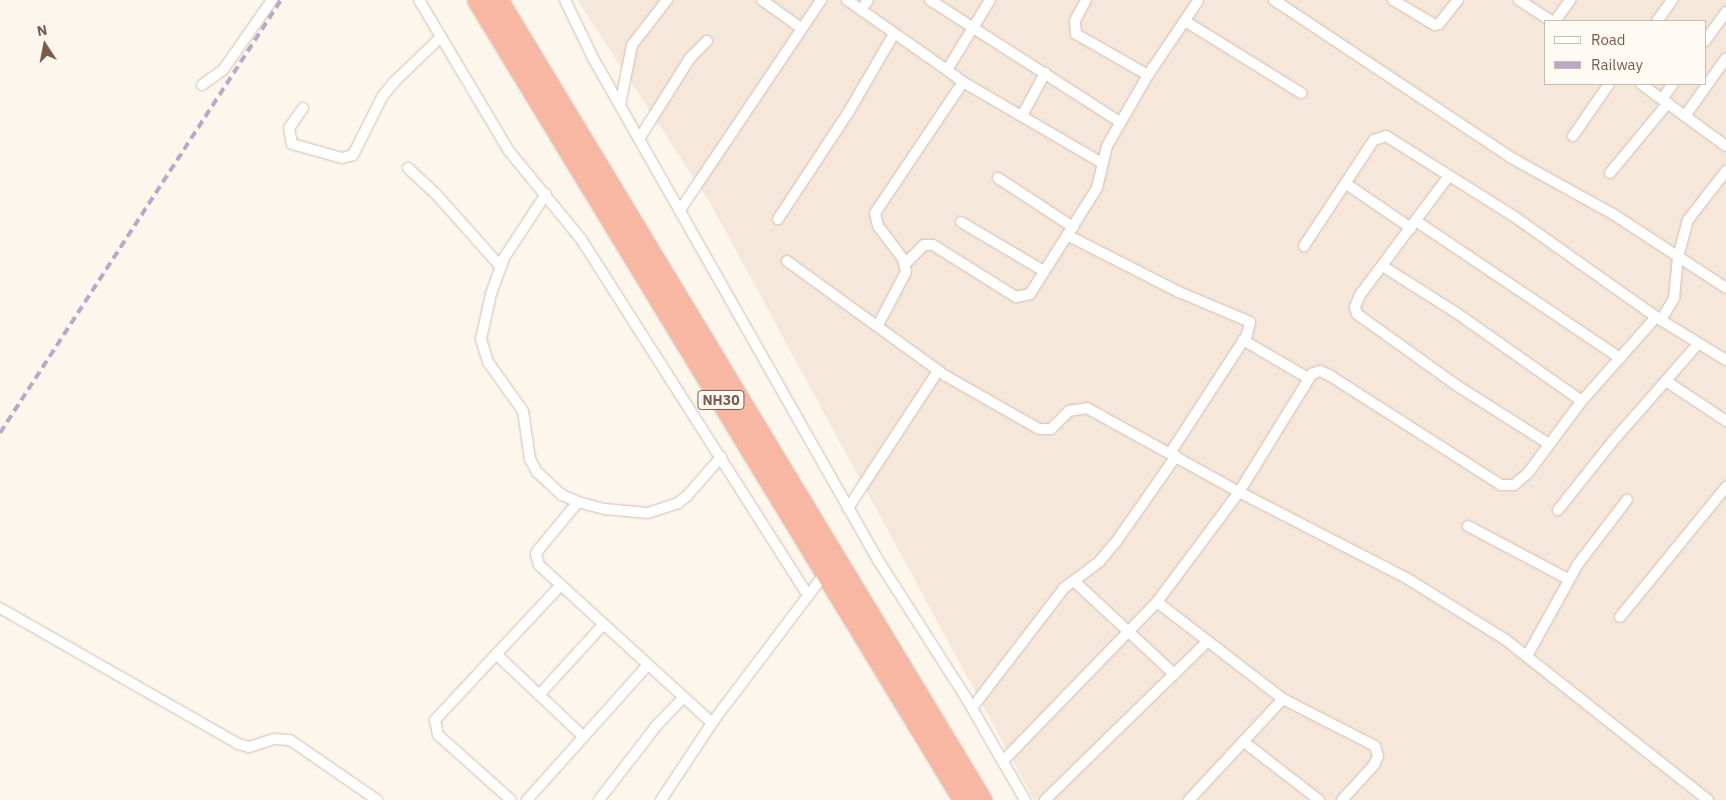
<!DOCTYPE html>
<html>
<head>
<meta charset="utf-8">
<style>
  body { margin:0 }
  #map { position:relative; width:1726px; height:800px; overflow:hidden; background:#fdf6ec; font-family:"IBM Plex Sans",sans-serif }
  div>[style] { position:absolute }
  .residential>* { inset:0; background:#f5e8da }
  .roads { filter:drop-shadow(0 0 1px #d1beb0) drop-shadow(0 0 1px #d1beb0) }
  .street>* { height:10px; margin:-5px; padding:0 5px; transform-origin:5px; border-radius:5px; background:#fff }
  .highway>* { height:19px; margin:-9.5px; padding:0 9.5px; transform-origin:9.5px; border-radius:9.5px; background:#f7b7a3 }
  .rail>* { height:4px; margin-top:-2px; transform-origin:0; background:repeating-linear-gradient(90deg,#b9a8c9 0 8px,transparent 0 13px) }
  span { translate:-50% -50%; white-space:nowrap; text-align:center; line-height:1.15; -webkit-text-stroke:4px #fffaf3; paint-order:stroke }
  .shield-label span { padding:1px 4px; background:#fffaf3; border:1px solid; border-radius:4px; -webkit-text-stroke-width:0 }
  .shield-label { font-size:14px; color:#7a5c4d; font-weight:700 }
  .legend { position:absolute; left:1544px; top:20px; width:162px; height:65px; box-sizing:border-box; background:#fffaf3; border:1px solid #cabbb1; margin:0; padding:6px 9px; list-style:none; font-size:15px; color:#7a5c4d }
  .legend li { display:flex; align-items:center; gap:10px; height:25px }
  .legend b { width:25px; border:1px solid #cabbb1 }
  .north { position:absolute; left:20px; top:20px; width:50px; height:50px; -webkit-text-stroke:4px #fffaf3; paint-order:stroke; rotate:349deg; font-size:14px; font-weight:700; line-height:20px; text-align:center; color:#7a5c4d }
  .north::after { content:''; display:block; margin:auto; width:18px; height:22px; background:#7a5c4d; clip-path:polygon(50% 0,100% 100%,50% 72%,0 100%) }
</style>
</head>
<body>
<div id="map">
  <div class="residential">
    <div style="clip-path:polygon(evenodd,577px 0,1726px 0,1726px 800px,1034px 800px,709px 201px,577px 0,1545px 21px,1705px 21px,1705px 84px,1545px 84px,1545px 21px)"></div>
  </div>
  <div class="roads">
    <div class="street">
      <div style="left:419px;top:0;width:176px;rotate:59.2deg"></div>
      <div style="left:509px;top:151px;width:114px;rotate:50.7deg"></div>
      <div style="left:581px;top:239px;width:423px;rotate:57.5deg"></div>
      <div style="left:565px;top:0;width:64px;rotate:64.2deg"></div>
      <div style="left:593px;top:58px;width:577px;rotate:60.42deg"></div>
      <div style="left:878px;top:560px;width:161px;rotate:57.4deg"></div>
      <div style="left:965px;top:696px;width:120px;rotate:60deg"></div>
      <div style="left:762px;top:0;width:48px;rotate:35.7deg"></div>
      <div style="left:847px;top:0;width:122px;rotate:35deg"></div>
      <div style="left:930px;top:0;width:226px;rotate:32.7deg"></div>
      <div style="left:1086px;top:0;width:24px;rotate:118deg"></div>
      <div style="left:1075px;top:21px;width:13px;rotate:86deg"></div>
      <div style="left:1076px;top:34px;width:83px;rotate:29.7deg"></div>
      <div style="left:1274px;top:0;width:283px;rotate:33.6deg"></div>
      <div style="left:1510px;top:157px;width:118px;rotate:29deg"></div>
      <div style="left:1613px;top:214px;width:135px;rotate:33.2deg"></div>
      <div style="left:1393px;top:0;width:49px;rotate:30.8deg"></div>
      <div style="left:1435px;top:25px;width:4px;rotate:-14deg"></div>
      <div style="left:1439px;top:24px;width:31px;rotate:-52deg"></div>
      <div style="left:1519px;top:0;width:38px;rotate:33deg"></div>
      <div style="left:861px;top:10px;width:12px;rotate:-55deg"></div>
      <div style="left:1185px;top:21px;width:137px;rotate:31.8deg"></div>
      <div style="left:1555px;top:21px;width:26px;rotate:-54deg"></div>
      <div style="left:1657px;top:21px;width:26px;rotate:-54deg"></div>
      <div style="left:1705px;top:41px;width:36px;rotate:-54deg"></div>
      <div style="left:963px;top:82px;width:161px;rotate:30.2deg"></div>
      <div style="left:1641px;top:84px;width:105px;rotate:36.1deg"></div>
      <div style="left:202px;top:85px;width:26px;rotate:-36deg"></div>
      <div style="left:223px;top:70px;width:85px;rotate:-55deg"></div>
      <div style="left:1662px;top:99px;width:19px;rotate:-54deg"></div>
      <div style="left:620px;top:105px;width:61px;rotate:-78.7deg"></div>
      <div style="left:632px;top:45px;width:57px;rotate:-52.1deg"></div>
      <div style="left:303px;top:108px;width:24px;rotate:125deg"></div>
      <div style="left:289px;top:128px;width:16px;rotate:79deg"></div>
      <div style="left:292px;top:144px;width:52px;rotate:15.6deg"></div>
      <div style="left:342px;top:158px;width:11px;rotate:-15deg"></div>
      <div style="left:353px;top:155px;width:65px;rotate:-63.4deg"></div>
      <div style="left:382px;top:97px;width:19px;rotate:-51deg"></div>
      <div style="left:394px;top:82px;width:65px;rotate:-43.8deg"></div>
      <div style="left:1022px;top:116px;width:49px;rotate:-61.9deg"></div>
      <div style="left:1685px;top:116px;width:71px;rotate:-54.7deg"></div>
      <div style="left:1573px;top:136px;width:63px;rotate:-55.3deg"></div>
      <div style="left:639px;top:139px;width:96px;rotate:-57.8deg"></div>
      <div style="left:690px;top:58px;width:24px;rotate:-45deg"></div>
      <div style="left:408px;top:168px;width:37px;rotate:43deg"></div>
      <div style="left:435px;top:193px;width:99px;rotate:48.3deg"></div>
      <div style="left:1610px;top:173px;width:91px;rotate:-50.4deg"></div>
      <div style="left:1448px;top:177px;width:147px;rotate:126.7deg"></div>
      <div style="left:1360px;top:295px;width:13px;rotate:113deg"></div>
      <div style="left:1355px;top:307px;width:7px;rotate:74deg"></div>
      <div style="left:1357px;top:314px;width:125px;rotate:35.6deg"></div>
      <div style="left:1459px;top:387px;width:107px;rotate:32.3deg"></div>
      <div style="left:998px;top:178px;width:90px;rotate:33.2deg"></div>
      <div style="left:1345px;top:183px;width:80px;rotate:34.3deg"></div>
      <div style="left:546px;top:194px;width:77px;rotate:123.3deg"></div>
      <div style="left:504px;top:258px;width:38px;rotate:110deg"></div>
      <div style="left:491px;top:294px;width:46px;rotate:102.5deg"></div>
      <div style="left:481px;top:339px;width:24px;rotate:73deg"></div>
      <div style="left:488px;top:362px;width:60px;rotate:54.5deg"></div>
      <div style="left:523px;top:411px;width:49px;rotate:81.7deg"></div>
      <div style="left:530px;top:459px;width:15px;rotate:62deg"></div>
      <div style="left:537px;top:472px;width:34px;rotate:43deg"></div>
      <div style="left:562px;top:495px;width:17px;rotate:24deg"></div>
      <div style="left:578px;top:502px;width:28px;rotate:15deg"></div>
      <div style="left:605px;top:509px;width:43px;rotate:5.3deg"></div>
      <div style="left:648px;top:513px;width:32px;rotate:-18deg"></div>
      <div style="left:678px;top:503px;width:11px;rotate:-38deg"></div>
      <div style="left:687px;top:496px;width:52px;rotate:-48.9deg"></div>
      <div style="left:680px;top:210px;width:253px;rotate:-56.1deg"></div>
      <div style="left:778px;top:219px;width:127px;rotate:-56.6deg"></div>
      <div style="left:848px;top:113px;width:91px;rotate:-59.8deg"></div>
      <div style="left:1416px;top:221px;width:246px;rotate:33.9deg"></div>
      <div style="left:961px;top:222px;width:96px;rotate:30.6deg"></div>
      <div style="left:1067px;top:235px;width:126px;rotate:27deg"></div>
      <div style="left:1179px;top:292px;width:77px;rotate:22.9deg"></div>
      <div style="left:1250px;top:322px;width:13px;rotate:103deg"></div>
      <div style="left:1247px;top:335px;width:141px;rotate:123.1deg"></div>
      <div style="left:1304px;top:246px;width:127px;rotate:-56.6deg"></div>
      <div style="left:1374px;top:140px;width:13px;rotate:-18deg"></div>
      <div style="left:1386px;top:136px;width:149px;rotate:32.1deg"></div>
      <div style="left:1512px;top:215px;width:176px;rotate:35.3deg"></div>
      <div style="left:1656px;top:317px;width:82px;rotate:31.6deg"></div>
      <div style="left:787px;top:261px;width:196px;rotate:35.9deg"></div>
      <div style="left:946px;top:376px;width:107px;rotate:29.7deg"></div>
      <div style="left:1039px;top:429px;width:12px"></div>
      <div style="left:1051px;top:429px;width:25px;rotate:-45deg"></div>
      <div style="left:1069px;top:411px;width:18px;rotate:-9deg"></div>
      <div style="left:1087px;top:408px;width:174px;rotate:28.9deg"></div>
      <div style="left:1239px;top:492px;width:190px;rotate:27.2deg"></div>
      <div style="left:1408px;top:579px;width:115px;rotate:31.9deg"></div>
      <div style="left:1506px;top:640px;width:258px;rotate:38.4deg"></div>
      <div style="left:905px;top:264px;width:27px;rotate:-45deg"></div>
      <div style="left:924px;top:245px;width:9px"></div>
      <div style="left:933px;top:245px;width:98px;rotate:32.1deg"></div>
      <div style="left:1016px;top:297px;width:14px;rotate:-12deg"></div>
      <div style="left:1030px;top:294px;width:125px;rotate:-57.7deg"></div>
      <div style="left:1097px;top:188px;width:43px;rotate:-76.6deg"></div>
      <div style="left:1107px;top:146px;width:82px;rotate:-60deg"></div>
      <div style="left:1148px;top:75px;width:89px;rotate:-56deg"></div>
      <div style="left:1384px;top:267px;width:88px;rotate:32.4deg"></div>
      <div style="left:1458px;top:314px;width:151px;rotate:35.1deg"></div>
      <div style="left:1661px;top:320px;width:26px;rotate:-59deg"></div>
      <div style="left:1674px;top:298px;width:41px;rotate:-84.4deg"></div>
      <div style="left:1678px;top:257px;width:38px;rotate:-75deg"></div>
      <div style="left:1688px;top:220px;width:62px;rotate:-52.2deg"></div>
      <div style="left:878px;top:325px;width:60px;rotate:-62.2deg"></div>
      <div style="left:906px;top:272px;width:13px;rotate:-103deg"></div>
      <div style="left:903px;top:259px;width:41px;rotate:-127.1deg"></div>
      <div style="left:878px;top:226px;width:13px;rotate:-103deg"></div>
      <div style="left:875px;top:213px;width:158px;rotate:-56.1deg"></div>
      <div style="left:963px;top:82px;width:20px;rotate:-143deg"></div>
      <div style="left:947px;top:70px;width:82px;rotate:-58.4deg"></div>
      <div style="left:1243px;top:340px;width:75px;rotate:30.3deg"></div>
      <div style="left:1666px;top:381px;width:72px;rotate:33.7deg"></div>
      <div style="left:578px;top:502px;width:61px;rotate:129.7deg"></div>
      <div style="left:539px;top:549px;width:6px;rotate:121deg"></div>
      <div style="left:536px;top:554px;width:11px;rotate:75deg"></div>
      <div style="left:539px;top:565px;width:234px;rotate:42.4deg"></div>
      <div style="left:848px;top:508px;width:164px;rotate:-56.7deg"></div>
      <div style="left:1558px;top:510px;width:88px;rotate:-51.4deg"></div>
      <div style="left:1613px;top:441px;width:129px;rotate:-48.8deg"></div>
      <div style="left:1468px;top:526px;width:113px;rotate:27.9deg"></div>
      <div style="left:1074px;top:581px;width:137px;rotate:42.9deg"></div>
      <div style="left:1157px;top:602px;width:159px;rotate:37.6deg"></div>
      <div style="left:1283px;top:699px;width:103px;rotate:27.1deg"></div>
      <div style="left:1375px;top:746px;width:10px;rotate:73deg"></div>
      <div style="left:1378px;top:756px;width:10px;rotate:114deg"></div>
      <div style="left:1374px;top:765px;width:47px;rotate:132.4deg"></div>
      <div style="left:0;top:608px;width:274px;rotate:29.7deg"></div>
      <div style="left:238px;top:744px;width:11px;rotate:15deg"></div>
      <div style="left:249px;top:747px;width:26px;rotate:-18deg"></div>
      <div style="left:274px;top:739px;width:16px;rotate:4deg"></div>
      <div style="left:290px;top:740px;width:106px;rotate:34.6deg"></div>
      <div style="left:1620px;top:617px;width:168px;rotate:-50.8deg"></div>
      <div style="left:496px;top:654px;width:120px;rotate:43.3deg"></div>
      <div style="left:1527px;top:656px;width:105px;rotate:-61deg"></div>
      <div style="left:1578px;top:564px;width:81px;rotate:-52.6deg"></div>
      <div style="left:539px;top:695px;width:95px;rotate:-47.6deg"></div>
      <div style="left:972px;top:708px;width:151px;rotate:-52.5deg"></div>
      <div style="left:1064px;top:588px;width:44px;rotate:-36.6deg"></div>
      <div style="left:1099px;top:562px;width:26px;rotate:-50deg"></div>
      <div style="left:1116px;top:542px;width:105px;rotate:-55.1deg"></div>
      <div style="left:1244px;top:742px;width:95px;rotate:37.7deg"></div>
      <div style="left:1003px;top:761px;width:221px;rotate:-45.9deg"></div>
      <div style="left:1157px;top:602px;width:137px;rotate:-53.3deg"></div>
      <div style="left:1239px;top:492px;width:139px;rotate:-58.3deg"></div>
      <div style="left:1312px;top:374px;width:9px;rotate:-21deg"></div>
      <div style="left:1320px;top:371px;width:10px;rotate:24deg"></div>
      <div style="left:1329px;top:375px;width:204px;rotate:32.6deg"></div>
      <div style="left:1501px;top:485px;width:13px"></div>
      <div style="left:1514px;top:485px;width:18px;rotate:-41deg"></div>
      <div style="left:1528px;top:473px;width:87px;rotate:-53.4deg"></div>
      <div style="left:1580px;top:403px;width:115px;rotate:-48.5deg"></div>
      <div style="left:511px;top:800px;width:98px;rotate:-138.3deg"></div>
      <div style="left:438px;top:735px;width:15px;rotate:-101deg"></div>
      <div style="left:435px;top:720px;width:183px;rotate:-47deg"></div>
      <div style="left:527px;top:800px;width:180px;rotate:-48.2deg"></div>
      <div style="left:599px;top:800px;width:95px;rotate:-52.3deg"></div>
      <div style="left:657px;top:725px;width:37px;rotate:-46deg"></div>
      <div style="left:661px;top:800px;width:96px;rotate:-56.5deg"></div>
      <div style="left:714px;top:720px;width:186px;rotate:-52.9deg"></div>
      <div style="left:1045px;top:800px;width:226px;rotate:-44.3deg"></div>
      <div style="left:1189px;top:800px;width:138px;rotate:-47.1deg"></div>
    </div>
    <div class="highway">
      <div style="left:477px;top:0;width:936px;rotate:58.72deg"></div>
      <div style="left:498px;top:0;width:935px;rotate:58.83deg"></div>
    </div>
  </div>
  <div class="rail">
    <div style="left:0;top:433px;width:516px;rotate:-57.02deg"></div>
  </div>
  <div class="shield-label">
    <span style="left:721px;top:400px">NH30</span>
  </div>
  <ul class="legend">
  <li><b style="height:6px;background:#fff"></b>Road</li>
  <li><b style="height:6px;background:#b9a8c9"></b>Railway</li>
  </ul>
  <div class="north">N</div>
</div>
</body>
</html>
